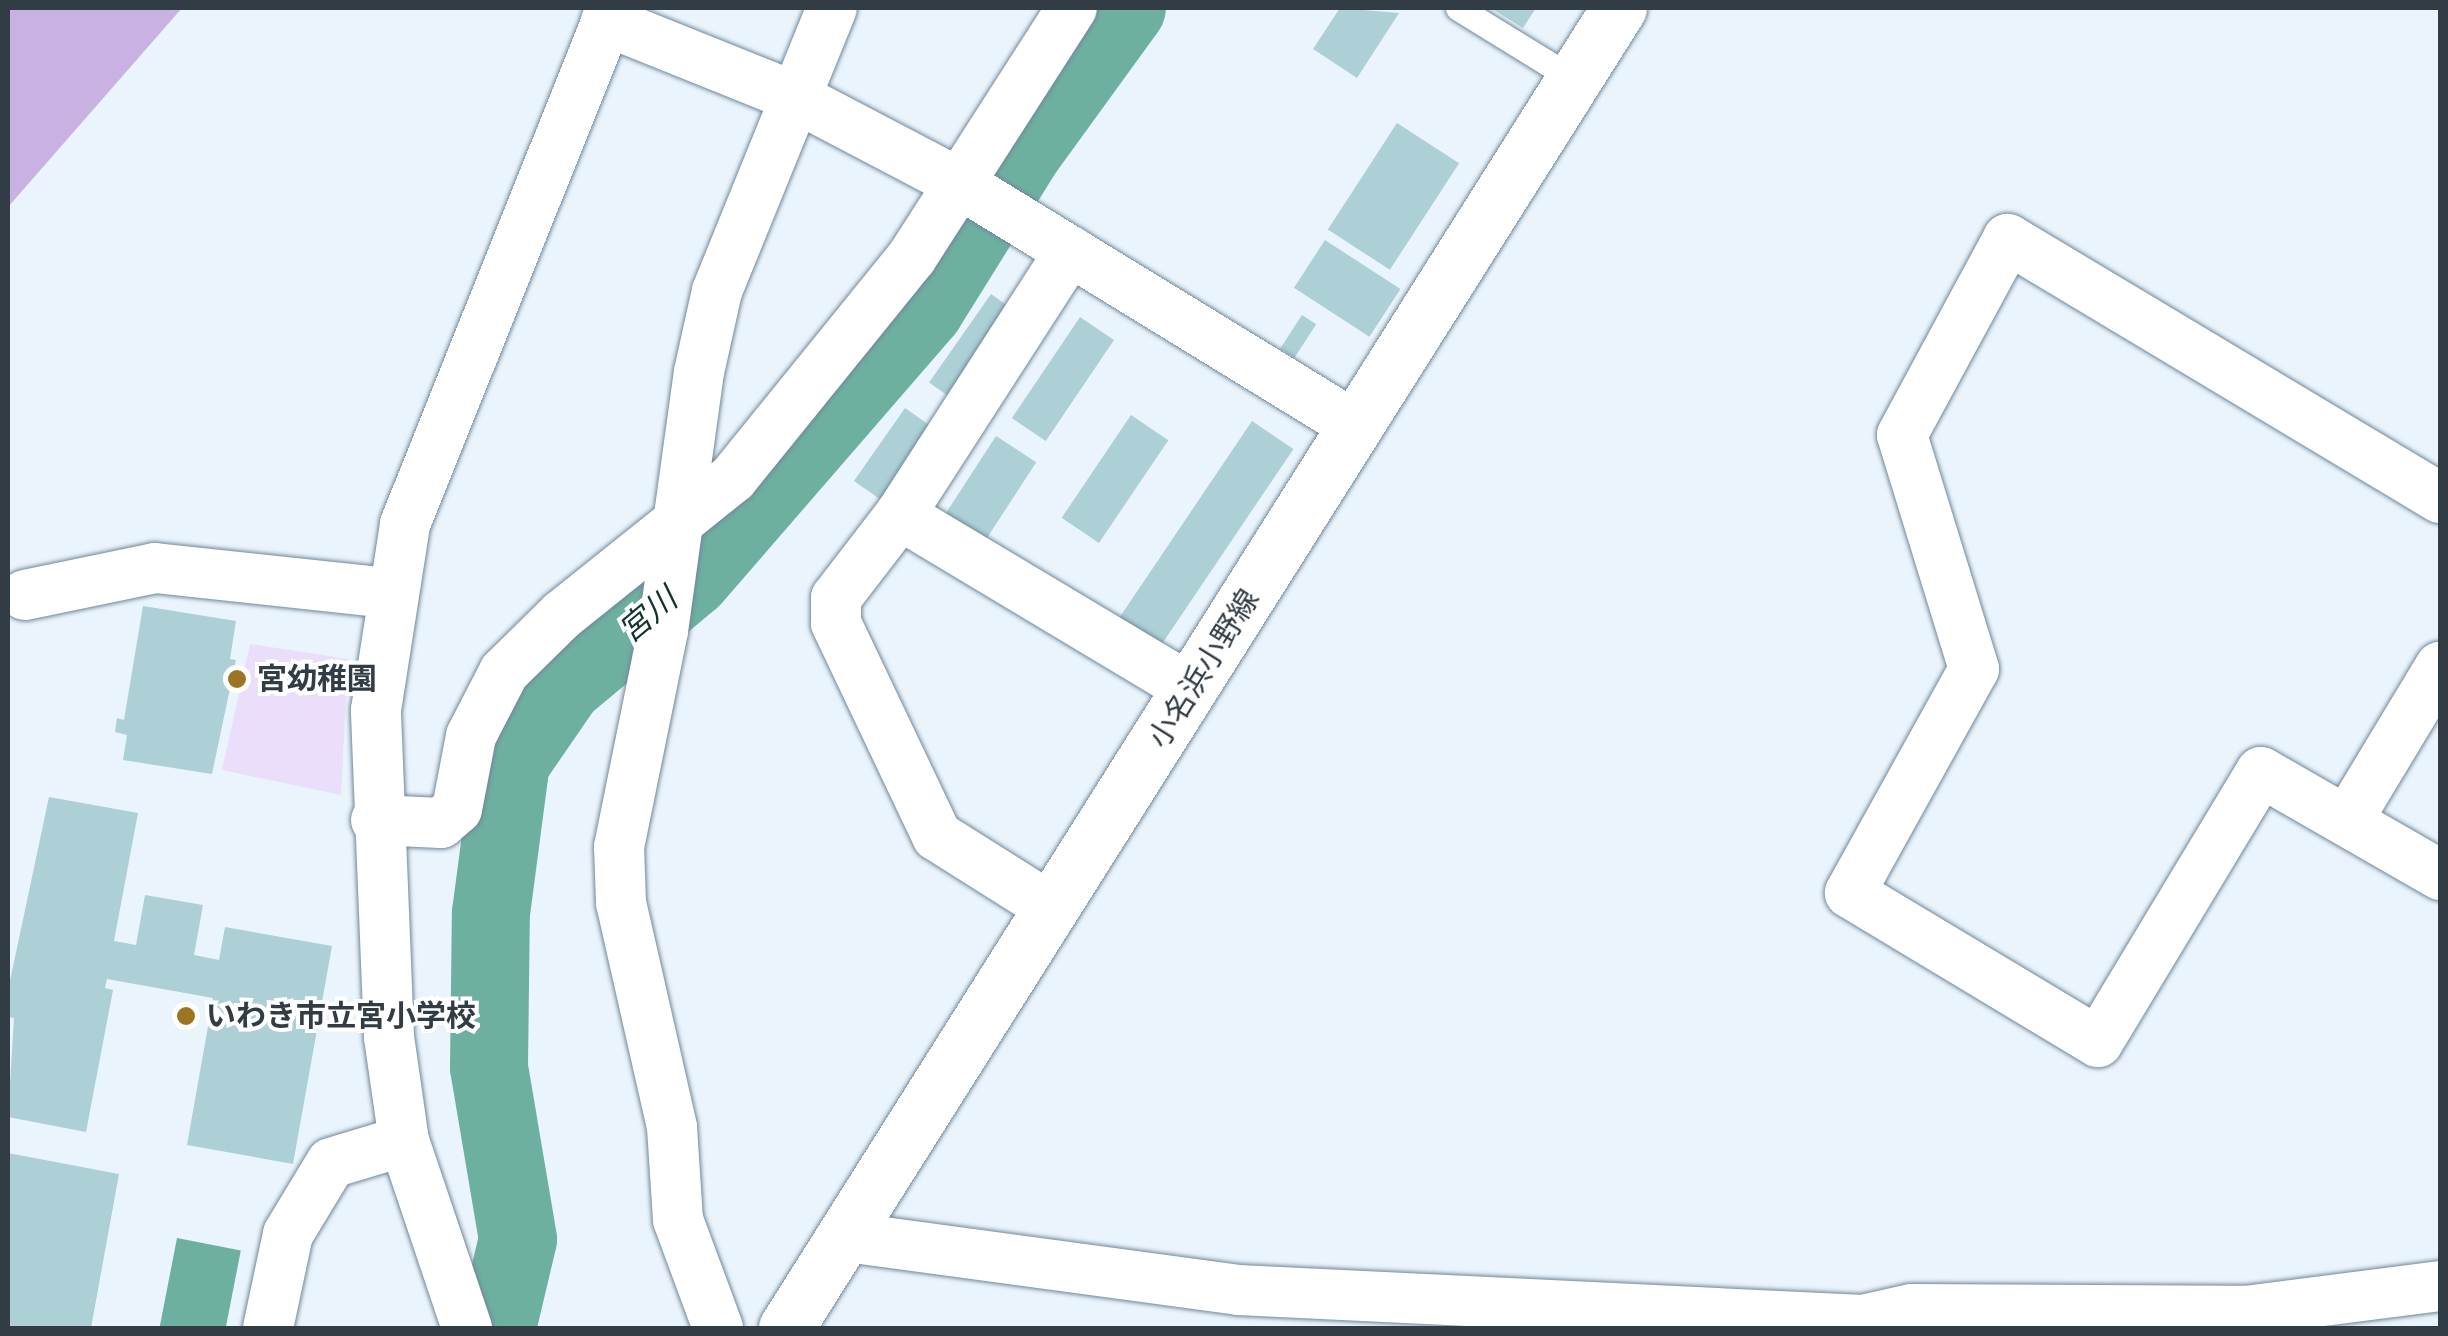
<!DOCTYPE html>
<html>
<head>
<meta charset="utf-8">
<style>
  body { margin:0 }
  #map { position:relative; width:2448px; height:1336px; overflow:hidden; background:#eaf4fc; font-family:"Fira Sans","Noto Sans JP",sans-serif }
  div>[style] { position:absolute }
  .green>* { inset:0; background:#ebdefa }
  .forest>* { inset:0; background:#c9b2e2 }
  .water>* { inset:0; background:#6eb0a0; transform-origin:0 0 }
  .river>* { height:78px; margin:-39px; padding:0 39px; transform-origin:39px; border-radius:39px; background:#6eb0a0 }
  .building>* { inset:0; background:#add0d6; transform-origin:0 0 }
  .roads { filter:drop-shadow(0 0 2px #708799) drop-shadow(0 0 2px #708799) }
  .lane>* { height:25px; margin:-12.5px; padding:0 12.5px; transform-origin:12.5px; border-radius:12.5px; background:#fff }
  .street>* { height:50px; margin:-25px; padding:0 25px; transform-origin:25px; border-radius:25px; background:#fff }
  .primary>* { height:55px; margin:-27.5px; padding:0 27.5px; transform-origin:27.5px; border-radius:27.5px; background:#fff }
  .dots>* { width:28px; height:28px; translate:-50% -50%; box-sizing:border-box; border:5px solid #fff; border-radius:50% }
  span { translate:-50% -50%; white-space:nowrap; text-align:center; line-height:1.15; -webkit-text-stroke:8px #fff; paint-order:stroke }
  .street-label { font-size:30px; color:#323c44 }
  .poi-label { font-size:30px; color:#323c44; font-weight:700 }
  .left { translate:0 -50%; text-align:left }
  .water-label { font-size:32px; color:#13342d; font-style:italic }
  .frame { position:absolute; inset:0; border:10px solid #323c44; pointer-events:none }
</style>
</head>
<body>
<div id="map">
  <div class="green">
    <div style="clip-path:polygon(250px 644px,348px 659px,341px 795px,222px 770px)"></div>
  </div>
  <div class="forest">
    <div style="clip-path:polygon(8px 8px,182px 8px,8px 207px)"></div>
  </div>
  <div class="water">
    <div style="left:177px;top:1238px;width:65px;height:91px;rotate:11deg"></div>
  </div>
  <div class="river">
    <div style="left:497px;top:1328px;width:91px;rotate:-76.7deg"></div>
    <div style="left:518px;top:1239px;width:174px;rotate:-99.6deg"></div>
    <div style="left:489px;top:1067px;width:154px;rotate:-89.3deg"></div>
    <div style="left:491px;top:913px;width:152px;rotate:-82.5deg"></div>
    <div style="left:511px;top:762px;width:93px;rotate:-55.5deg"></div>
    <div style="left:564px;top:685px;width:167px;rotate:-39.9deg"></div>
    <div style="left:692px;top:578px;width:356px;rotate:-49.1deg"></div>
    <div style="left:925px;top:309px;width:187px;rotate:-58.1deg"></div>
    <div style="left:1024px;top:150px;width:175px;rotate:-54deg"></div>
  </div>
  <div class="building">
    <div style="clip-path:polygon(1340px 8px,1399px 13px,1357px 78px,1313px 49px)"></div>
    <div style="clip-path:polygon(1491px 8px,1536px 8px,1523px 28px)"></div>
    <div style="left:1397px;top:123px;width:74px;height:127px;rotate:33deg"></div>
    <div style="left:1325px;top:240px;width:90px;height:57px;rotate:33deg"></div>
    <div style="left:991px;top:294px;width:33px;height:108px;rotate:35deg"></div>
    <div style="left:1302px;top:315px;width:17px;height:40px;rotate:33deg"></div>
    <div style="left:1080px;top:317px;width:41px;height:122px;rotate:34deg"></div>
    <div style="left:905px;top:408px;width:40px;height:89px;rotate:35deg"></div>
    <div style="left:1131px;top:415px;width:45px;height:124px;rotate:34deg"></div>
    <div style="left:1252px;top:421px;width:50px;height:237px;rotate:34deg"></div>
    <div style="left:996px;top:436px;width:48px;height:92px;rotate:33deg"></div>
    <div style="clip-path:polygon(143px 606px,236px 621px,230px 659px,236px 660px,212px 774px,123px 760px,127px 735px,115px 732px,117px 718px,124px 720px)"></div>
    <div style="clip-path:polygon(49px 797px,138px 813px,114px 941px,136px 945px,145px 895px,203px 905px,194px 955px,219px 960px,225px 927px,332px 946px,293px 1164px,187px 1145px,213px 998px,107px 979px,105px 988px,113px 990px,86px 1132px,8px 1117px,14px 1018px,8px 1017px,8px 990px)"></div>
    <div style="clip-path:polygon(8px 1153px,119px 1174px,91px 1328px,8px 1328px)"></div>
  </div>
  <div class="roads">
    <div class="lane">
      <div style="left:1458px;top:8px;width:134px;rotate:31.6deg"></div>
    </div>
    <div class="street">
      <div style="left:606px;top:21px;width:204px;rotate:21.9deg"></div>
      <div style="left:795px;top:97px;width:183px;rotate:27.7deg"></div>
      <div style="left:957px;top:182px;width:467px;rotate:31.5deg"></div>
      <div style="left:2440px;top:498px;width:504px;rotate:-149.06deg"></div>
      <div style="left:2008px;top:239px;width:223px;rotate:118.4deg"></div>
      <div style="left:1902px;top:435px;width:245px;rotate:72.9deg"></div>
      <div style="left:1974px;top:669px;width:256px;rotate:119deg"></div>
      <div style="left:1850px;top:893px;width:289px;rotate:31deg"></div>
      <div style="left:2098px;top:1042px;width:315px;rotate:-58.9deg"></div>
      <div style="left:2261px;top:772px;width:207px;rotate:29.9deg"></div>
      <div style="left:900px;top:515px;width:339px;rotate:30.9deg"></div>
      <div style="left:25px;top:595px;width:133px;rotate:-11.7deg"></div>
      <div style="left:155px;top:568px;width:236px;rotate:6.1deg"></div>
      <div style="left:376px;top:820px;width:65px;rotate:2.6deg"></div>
      <div style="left:441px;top:823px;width:21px;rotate:-41deg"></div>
      <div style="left:457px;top:809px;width:74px;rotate:-79.1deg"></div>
      <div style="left:471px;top:736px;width:72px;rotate:-62.7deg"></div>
      <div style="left:504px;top:672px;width:81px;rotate:-44.5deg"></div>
      <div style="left:562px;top:615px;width:219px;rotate:-38.7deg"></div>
      <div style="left:733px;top:478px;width:284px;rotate:-51deg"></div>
      <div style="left:912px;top:257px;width:296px;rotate:-57.3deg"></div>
      <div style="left:2347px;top:821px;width:180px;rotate:-58.9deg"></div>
      <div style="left:1053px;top:909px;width:137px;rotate:-147.8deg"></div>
      <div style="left:937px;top:836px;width:236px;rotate:-115.4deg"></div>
      <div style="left:836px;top:623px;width:25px;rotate:-90deg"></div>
      <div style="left:836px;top:598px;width:105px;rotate:-52.4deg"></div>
      <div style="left:900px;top:515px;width:314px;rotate:-57.2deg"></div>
      <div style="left:847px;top:1237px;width:395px;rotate:7.7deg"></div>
      <div style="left:1238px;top:1290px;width:626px;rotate:2.75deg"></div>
      <div style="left:1863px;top:1320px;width:50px;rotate:-12.7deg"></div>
      <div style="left:1912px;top:1309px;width:333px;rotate:0.3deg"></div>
      <div style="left:2245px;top:1311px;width:197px;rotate:-7.3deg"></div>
      <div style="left:268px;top:1328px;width:96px;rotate:-78deg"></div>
      <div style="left:288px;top:1234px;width:83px;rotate:-58.8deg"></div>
      <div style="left:331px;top:1163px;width:76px;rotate:-16.8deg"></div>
      <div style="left:467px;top:1328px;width:197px;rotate:-108.6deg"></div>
      <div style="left:404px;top:1141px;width:105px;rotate:-98.2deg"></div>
      <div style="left:389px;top:1037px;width:327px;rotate:-92.3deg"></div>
      <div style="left:376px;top:710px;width:188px;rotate:-81.1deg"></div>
      <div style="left:405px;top:524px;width:556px;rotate:-68.14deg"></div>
      <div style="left:718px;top:1328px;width:115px;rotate:-110.3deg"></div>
      <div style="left:678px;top:1220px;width:93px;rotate:-93.7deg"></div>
      <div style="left:672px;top:1127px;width:230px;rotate:-102.8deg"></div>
      <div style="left:621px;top:903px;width:56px;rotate:-92deg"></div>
      <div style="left:619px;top:847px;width:220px;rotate:-78.5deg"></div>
      <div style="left:663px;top:631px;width:261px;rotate:-82.1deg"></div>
      <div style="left:699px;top:372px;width:83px;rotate:-77.5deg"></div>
      <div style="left:717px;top:291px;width:305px;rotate:-67.9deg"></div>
    </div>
    <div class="primary">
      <div style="left:786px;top:1328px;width:1561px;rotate:-57.75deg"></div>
    </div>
  </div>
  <div class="dots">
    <div style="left:237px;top:679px;background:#9d7422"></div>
    <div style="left:186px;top:1016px;background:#9d7422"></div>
  </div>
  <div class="street-label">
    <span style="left:1204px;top:669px;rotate:-58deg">小名浜小野線</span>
  </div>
  <div class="poi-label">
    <span class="left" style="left:257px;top:679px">宮幼稚園</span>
    <span class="left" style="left:206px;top:1016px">いわき市立宮小学校</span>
  </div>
  <div class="water-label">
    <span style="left:648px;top:615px;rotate:-40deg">宮川</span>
  </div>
  <div class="frame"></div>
</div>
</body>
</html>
